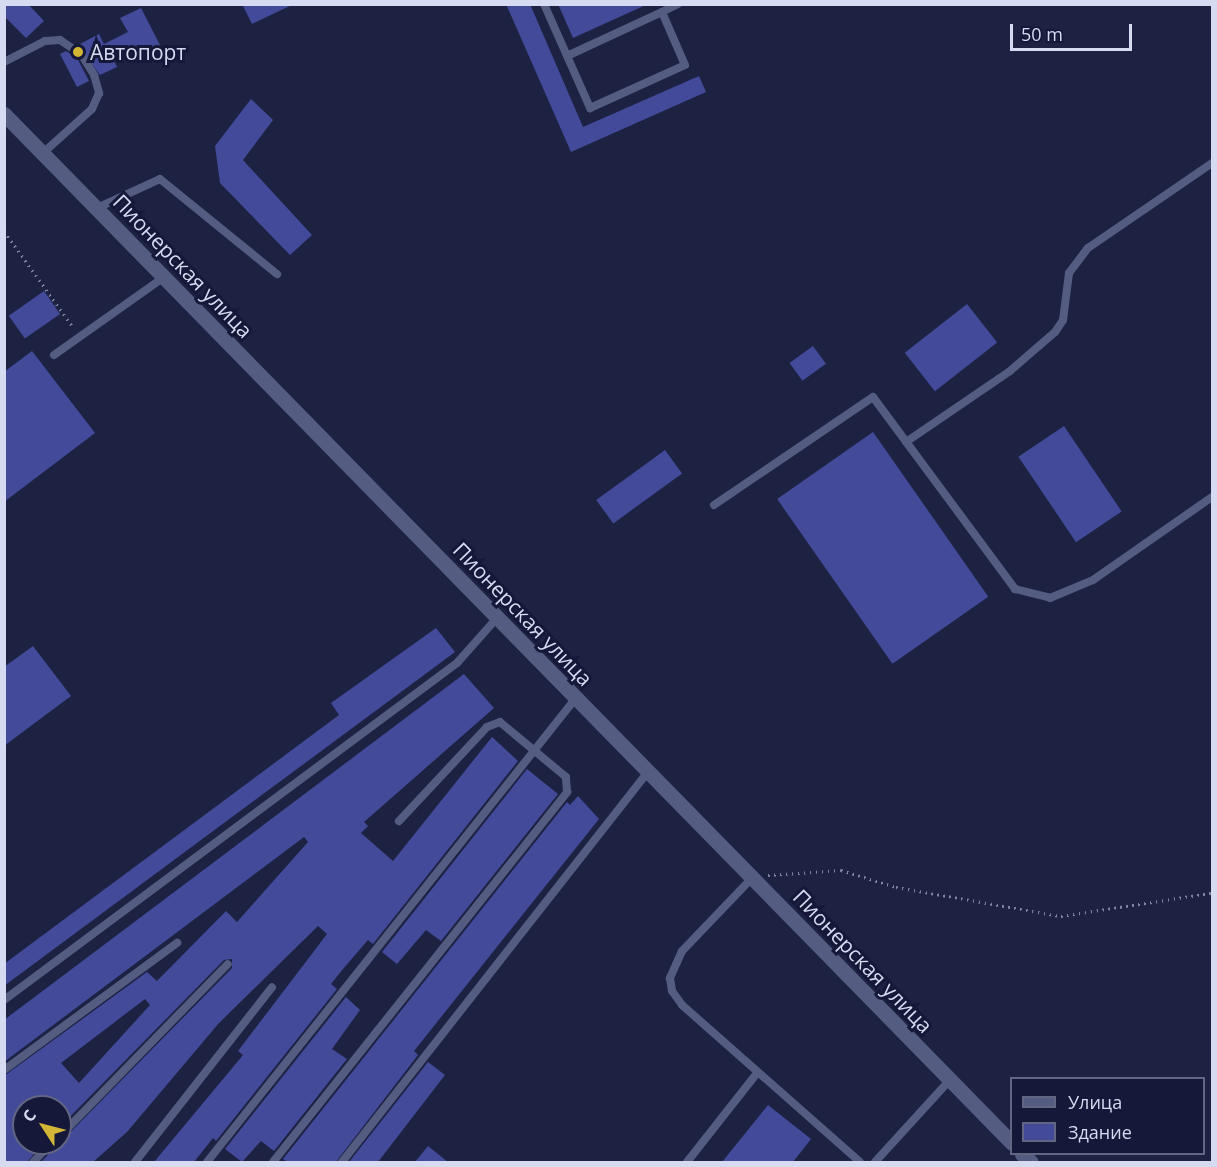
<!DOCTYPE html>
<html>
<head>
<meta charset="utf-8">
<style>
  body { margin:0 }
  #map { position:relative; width:1217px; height:1167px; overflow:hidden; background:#1d2243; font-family:"Open Sans",sans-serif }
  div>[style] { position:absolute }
  .building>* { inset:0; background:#424a99; transform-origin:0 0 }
  .path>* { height:3px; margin-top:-1.5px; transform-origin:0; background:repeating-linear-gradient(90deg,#7f84a0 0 1.5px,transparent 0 6px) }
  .service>* { height:8px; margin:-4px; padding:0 4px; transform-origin:4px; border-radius:4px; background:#555c82 }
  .minor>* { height:15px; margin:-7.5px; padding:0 7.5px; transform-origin:7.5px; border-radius:7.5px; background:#555c82 }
  .dots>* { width:16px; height:16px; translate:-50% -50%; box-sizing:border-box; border:3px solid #151838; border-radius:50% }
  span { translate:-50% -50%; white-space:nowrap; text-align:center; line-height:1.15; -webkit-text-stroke:6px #151838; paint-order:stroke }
  .poi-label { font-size:21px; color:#d6dbf1 }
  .left { translate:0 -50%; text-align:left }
  .street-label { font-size:21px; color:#d6dbf1 }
  .frame { position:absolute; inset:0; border:6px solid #d6dbf1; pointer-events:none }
  .legend { position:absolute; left:1010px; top:1077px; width:195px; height:78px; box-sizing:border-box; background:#151838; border:2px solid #626682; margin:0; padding:8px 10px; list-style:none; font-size:18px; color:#d6dbf1 }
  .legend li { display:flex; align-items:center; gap:12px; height:30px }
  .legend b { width:30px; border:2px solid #626682 }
  .north { position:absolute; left:12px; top:1095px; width:60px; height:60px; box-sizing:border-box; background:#151838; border:2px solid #626682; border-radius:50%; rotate:306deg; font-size:16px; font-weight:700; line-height:24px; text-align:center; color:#d6dbf1 }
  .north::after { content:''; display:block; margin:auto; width:21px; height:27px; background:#d3b635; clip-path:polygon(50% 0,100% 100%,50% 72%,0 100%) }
  .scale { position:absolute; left:1010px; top:24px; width:122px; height:27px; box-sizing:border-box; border:3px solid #d6dbf1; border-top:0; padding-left:8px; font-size:18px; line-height:21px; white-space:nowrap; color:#d6dbf1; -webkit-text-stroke:4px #151838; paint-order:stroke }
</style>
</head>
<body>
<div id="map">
  <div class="building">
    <div style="clip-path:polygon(4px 4px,28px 4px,44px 21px,26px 38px,4px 16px)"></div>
    <div style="clip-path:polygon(242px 4px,294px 4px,252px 24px)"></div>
    <div style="clip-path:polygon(506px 4px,530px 4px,583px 127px,699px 76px,706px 92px,571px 152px)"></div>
    <div style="clip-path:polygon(558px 4px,648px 4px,573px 38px)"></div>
    <div style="clip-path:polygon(141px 8px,161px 47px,140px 58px,135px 47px,113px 58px,117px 67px,100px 75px,78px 45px,99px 34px,104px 44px,128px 32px,120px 18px)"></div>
    <div style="clip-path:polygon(66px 51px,77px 58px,89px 81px,77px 87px,60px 54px)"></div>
    <div style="clip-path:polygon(251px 99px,273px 120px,243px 160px,312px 235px,290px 255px,220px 183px,215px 146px)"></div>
    <div style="left:44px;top:291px;width:28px;height:43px;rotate:55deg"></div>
    <div style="left:967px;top:304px;width:49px;height:79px;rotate:52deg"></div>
    <div style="left:813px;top:346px;width:22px;height:29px;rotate:54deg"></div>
    <div style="clip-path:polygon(32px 351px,95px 433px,4px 502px,4px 372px)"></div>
    <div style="left:1064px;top:426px;width:103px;height:55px;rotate:56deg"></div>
    <div style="left:873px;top:432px;width:201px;height:117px;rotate:55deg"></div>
    <div style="left:665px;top:450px;width:29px;height:85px;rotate:54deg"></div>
    <div style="clip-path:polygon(436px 628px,455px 652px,4px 986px,4px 964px,339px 715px,331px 703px)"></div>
    <div style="clip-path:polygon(33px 646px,71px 696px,4px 746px,4px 667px)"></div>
    <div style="clip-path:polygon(evenodd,464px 674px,494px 708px,364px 822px,368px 826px,361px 833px,393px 861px,492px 737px,518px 761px,373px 944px,368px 940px,343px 969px,331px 984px,337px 989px,216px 1141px,213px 1138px,194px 1162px,154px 1162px,243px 1055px,238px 1051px,327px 934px,318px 926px,219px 1023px,127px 1132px,93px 1162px,41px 1162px,232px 968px,232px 959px,224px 960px,60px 1127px,60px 1107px,24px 1107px,24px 1143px,44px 1143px,27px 1162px,4px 1162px,4px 1076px,147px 972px,157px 981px,226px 911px,237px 922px,308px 842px,304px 837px,4px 1062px,4px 1020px,464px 674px,145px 999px,150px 1005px,79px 1083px,61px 1063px,145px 999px)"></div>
    <div style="clip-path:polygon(527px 769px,558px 794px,441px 941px,426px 930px,397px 964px,382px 952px)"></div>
    <div style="clip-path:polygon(578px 796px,599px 819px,414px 1051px,418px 1055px,336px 1162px,288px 1162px,283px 1159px,567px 802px,570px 805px)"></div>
    <div style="clip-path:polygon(346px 997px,360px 1010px,332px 1049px,347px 1059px,274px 1151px,261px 1141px,242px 1162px,225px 1149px)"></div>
    <div style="clip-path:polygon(428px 1062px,445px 1075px,378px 1162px,349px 1162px)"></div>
    <div style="clip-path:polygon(768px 1105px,811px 1139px,793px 1162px,722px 1162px)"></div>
    <div style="clip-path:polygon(428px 1146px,448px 1162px,415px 1162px)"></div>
  </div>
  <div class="path">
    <div style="left:4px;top:231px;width:118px;rotate:54.3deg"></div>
    <div style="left:768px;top:875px;width:73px;rotate:-3.9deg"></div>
    <div style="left:841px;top:870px;width:58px;rotate:17.2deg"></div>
    <div style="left:896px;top:887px;width:168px;rotate:10deg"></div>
    <div style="left:1061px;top:916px;width:153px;rotate:-8.7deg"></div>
  </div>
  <div class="service">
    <div style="left:544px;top:4px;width:114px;rotate:66.1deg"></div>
    <div style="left:590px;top:108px;width:104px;rotate:-24.4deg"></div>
    <div style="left:685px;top:65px;width:58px;rotate:-113.5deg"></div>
    <div style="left:662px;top:12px;width:18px;rotate:-27deg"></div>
    <div style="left:567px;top:56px;width:105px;rotate:-24.9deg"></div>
    <div style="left:4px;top:62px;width:46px;rotate:-27.1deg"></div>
    <div style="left:45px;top:41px;width:15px;rotate:-4deg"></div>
    <div style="left:60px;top:40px;width:25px;rotate:34deg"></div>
    <div style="left:81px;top:54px;width:25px;rotate:58deg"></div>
    <div style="left:94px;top:75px;width:19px;rotate:74deg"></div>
    <div style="left:99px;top:93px;width:17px;rotate:114deg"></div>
    <div style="left:92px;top:109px;width:66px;rotate:138.1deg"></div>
    <div style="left:97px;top:208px;width:69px;rotate:-24.7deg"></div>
    <div style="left:160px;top:179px;width:151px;rotate:39.1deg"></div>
    <div style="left:54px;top:355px;width:135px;rotate:-35.3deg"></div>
    <div style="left:906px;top:442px;width:126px;rotate:-34.3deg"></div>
    <div style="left:1010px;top:371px;width:60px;rotate:-40.9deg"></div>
    <div style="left:1055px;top:332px;width:14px;rotate:-56deg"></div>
    <div style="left:1063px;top:320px;width:47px;rotate:-82.7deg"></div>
    <div style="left:1069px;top:273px;width:31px;rotate:-53deg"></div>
    <div style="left:1088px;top:248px;width:150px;rotate:-34.4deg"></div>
    <div style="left:714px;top:505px;width:192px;rotate:-34.2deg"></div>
    <div style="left:873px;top:397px;width:239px;rotate:53.5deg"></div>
    <div style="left:1015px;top:589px;width:36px;rotate:14deg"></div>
    <div style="left:1050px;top:598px;width:47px;rotate:-22.7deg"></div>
    <div style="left:1093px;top:580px;width:145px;rotate:-34.9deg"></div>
    <div style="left:752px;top:878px;width:101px;rotate:133.8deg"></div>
    <div style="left:682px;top:951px;width:30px;rotate:114deg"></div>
    <div style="left:670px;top:978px;width:13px;rotate:81deg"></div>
    <div style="left:672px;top:991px;width:17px;rotate:54deg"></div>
    <div style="left:682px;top:1005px;width:237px;rotate:41.4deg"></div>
    <div style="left:4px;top:1000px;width:565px;rotate:-36.65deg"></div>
    <div style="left:457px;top:663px;width:60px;rotate:-48.4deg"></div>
    <div style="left:4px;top:1070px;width:215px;rotate:-36.3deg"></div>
    <div style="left:60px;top:1136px;width:240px;rotate:-45.7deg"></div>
    <div style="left:33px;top:1162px;width:27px;rotate:-45deg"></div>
    <div style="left:135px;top:1162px;width:222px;rotate:-51.9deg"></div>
    <div style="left:207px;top:1162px;width:593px;rotate:-51.51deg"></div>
    <div style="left:273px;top:1162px;width:473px;rotate:-51.5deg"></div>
    <div style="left:567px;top:792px;width:15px;rotate:-94deg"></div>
    <div style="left:566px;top:777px;width:86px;rotate:-140.2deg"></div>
    <div style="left:500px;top:722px;width:14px;rotate:159deg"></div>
    <div style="left:487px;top:727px;width:129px;rotate:133.1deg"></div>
    <div style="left:342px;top:1162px;width:496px;rotate:-51.9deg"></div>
    <div style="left:687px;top:1162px;width:113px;rotate:-51.8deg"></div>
    <div style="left:875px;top:1162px;width:111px;rotate:-47.6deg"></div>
  </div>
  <div class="minor">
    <div style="left:4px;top:114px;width:1440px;rotate:45.59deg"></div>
    <div style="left:1022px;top:1154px;width:12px;rotate:42deg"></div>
  </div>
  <div class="dots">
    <div style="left:78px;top:52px;background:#d3b635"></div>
  </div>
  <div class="poi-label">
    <span class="left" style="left:90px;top:52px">Автопорт</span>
  </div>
  <div class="street-label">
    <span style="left:183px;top:266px;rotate:46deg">Пионерская улица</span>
    <span style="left:523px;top:614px;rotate:46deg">Пионерская улица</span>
    <span style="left:863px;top:961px;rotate:46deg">Пионерская улица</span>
  </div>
  <div class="frame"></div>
  <ul class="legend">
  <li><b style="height:8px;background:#555c82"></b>Улица</li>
  <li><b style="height:16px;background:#424a99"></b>Здание</li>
  </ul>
  <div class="north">С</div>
  <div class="scale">50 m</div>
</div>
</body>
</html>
